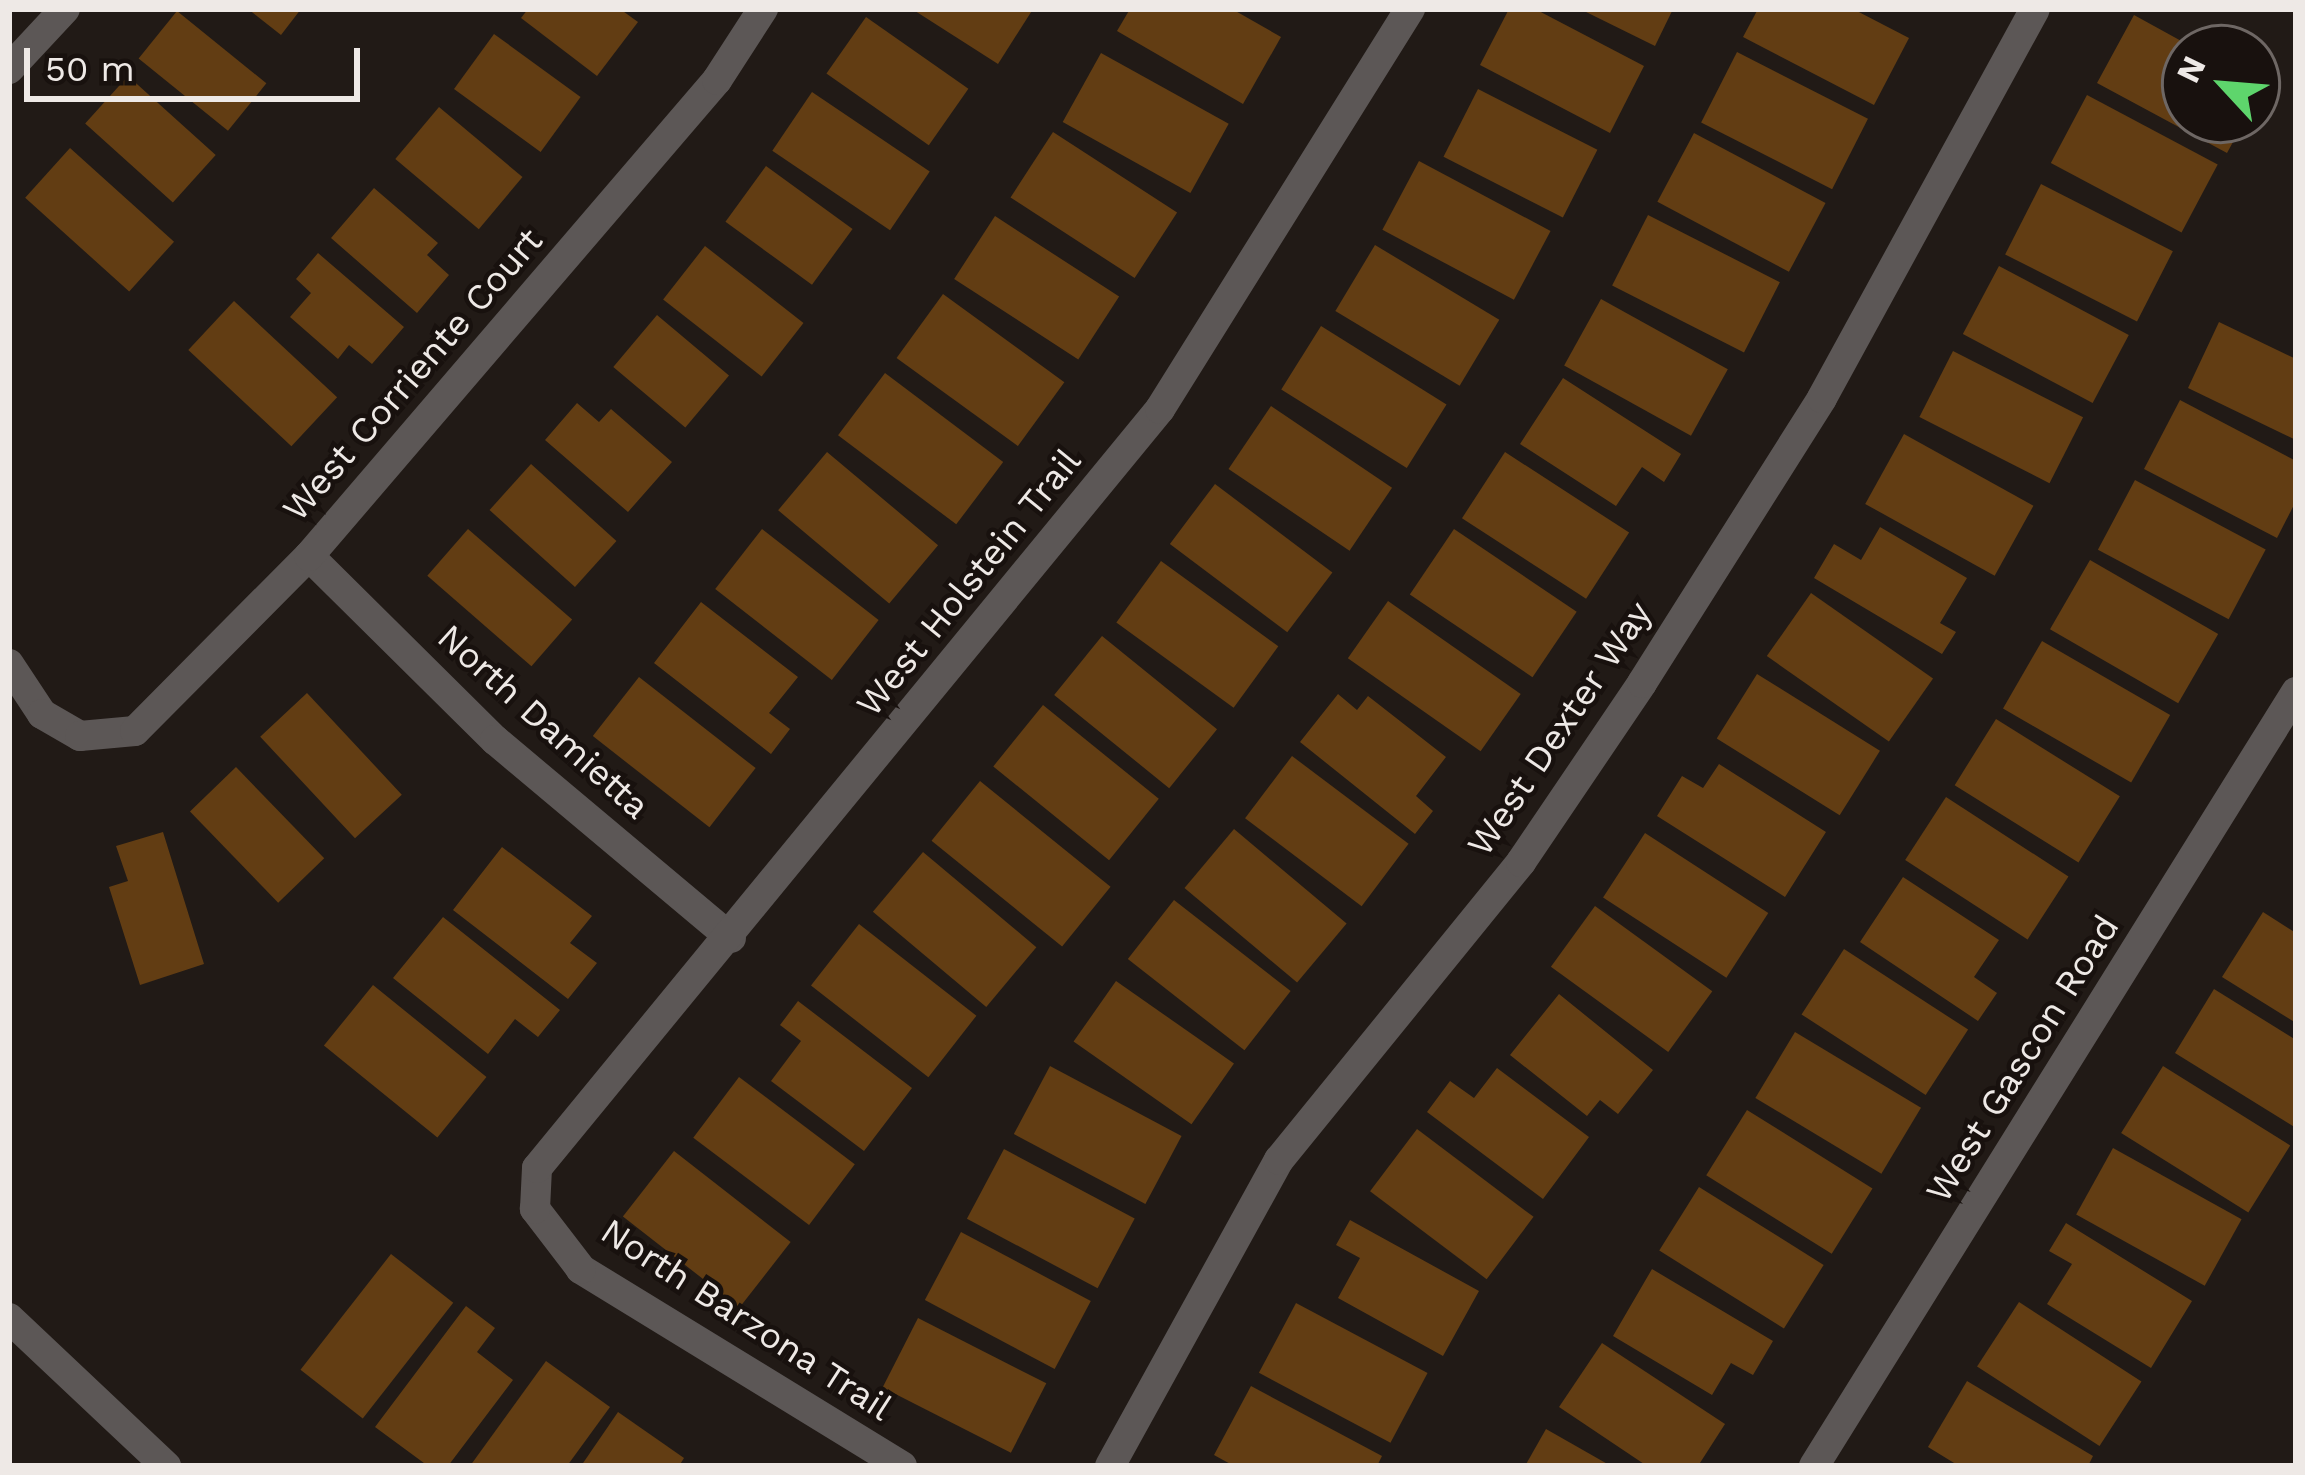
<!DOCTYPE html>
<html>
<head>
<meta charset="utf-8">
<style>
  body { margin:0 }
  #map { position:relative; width:2305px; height:1475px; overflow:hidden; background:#211a16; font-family:"Work Sans",sans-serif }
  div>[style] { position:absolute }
  .building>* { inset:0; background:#623d13; transform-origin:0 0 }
  .street>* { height:30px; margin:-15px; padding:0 15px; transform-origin:15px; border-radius:15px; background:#5c5756 }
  span { translate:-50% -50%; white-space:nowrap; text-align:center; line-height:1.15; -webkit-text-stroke:9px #18110e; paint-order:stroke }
  .street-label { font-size:36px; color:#eee9e6 }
  .frame { position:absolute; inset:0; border:12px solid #eee9e6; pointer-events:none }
  .north { position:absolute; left:2161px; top:24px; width:120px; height:120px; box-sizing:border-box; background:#18110e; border:3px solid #6e6764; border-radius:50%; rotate:296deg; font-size:33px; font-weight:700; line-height:48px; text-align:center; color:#eee9e6 }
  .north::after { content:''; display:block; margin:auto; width:42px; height:54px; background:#5ed56c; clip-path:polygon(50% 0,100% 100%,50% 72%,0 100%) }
  .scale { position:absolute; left:24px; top:48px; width:336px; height:54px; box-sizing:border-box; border:6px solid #eee9e6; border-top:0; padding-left:15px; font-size:36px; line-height:42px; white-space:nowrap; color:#eee9e6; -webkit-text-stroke:9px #18110e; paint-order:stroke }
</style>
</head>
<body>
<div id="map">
  <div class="building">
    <div style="clip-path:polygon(248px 9px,301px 9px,281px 35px)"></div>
    <div style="clip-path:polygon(528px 9px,620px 9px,638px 22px,597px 76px,521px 18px)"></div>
    <div style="clip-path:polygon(912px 9px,1033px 9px,998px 64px)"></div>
    <div style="clip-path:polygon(1130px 9px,1232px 9px,1281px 37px,1243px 104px,1117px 31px)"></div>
    <div style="clip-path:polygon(1509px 9px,1535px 9px,1644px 66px,1610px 133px,1480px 65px)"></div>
    <div style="clip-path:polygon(1580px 9px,1673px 9px,1655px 46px)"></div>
    <div style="clip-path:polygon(1758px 9px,1853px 9px,1909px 38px,1874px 105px,1743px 37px)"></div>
    <div style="left:177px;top:11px;width:115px;height:61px;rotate:39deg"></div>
    <div style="clip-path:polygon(2134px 15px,2194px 48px,2185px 48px,2185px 120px,2245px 120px,2227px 153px,2097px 83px)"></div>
    <div style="left:866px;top:17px;width:125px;height:69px;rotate:35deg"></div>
    <div style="left:494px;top:34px;width:107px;height:68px;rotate:36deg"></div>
    <div style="left:1737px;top:52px;width:147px;height:79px;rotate:27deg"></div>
    <div style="left:1101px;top:53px;width:146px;height:79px;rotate:29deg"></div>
    <div style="left:128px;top:76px;width:118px;height:64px;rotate:42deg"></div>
    <div style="left:1478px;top:89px;width:134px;height:76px;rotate:27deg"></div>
    <div style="left:812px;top:92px;width:142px;height:71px;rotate:34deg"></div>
    <div style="left:2087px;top:95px;width:148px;height:77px;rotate:28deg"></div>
    <div style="left:439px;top:107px;width:109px;height:68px;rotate:40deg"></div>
    <div style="left:1053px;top:132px;width:148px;height:78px;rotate:33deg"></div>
    <div style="left:1694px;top:133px;width:149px;height:78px;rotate:28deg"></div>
    <div style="left:70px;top:148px;width:140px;height:67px;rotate:42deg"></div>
    <div style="left:1419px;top:161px;width:149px;height:78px;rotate:28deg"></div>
    <div style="left:766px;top:166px;width:107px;height:69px;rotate:36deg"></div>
    <div style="left:2041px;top:184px;width:148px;height:79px;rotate:27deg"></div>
    <div style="clip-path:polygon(374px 188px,438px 243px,427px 255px,449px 275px,417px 313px,331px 238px)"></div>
    <div style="left:1648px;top:215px;width:148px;height:79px;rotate:27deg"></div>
    <div style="left:995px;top:216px;width:148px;height:75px;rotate:33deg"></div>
    <div style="left:1375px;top:245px;width:145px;height:77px;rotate:31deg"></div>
    <div style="left:705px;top:246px;width:125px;height:68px;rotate:38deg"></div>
    <div style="clip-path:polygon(318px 253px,404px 327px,372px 364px,349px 345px,338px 359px,290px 317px,311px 293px,296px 279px)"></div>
    <div style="left:1999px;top:266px;width:147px;height:77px;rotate:28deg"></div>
    <div style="left:943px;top:294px;width:150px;height:79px;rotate:36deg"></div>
    <div style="left:1601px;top:299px;width:145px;height:76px;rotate:29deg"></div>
    <div style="left:234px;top:301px;width:141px;height:67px;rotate:43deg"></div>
    <div style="left:657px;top:315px;width:94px;height:68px;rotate:40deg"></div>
    <div style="clip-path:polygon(2219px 322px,2296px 359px,2296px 440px,2188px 388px)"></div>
    <div style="left:1321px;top:326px;width:148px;height:75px;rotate:32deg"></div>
    <div style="left:1953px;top:351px;width:146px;height:74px;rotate:27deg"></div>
    <div style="left:885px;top:373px;width:148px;height:78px;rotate:37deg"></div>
    <div style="clip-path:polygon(1563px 378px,1681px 454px,1664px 482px,1642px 467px,1616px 506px,1520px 444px)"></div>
    <div style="clip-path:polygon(2180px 400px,2296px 461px,2296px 501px,2277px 538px,2144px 469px)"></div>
    <div style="clip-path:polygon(577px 403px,599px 422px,611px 409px,672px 462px,628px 512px,545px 440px)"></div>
    <div style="left:1271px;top:406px;width:146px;height:76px;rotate:34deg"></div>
    <div style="left:1904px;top:434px;width:148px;height:80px;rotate:29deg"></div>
    <div style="left:827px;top:452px;width:145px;height:76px;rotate:40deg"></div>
    <div style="left:1505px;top:452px;width:148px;height:79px;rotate:33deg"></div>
    <div style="left:531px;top:464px;width:115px;height:62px;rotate:42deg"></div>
    <div style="left:2135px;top:480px;width:148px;height:79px;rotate:28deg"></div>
    <div style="left:1215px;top:484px;width:147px;height:75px;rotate:37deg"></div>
    <div style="clip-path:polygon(1880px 527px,1967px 578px,1940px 623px,1956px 632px,1942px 654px,1814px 578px,1834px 544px,1861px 560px)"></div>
    <div style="left:468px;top:529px;width:138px;height:62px;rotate:41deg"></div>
    <div style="left:762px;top:529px;width:148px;height:76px;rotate:38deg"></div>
    <div style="left:1454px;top:529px;width:148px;height:79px;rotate:34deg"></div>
    <div style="left:2090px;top:560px;width:148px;height:80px;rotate:30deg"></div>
    <div style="left:1161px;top:561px;width:145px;height:76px;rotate:36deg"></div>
    <div style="left:1811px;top:593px;width:149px;height:77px;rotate:35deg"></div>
    <div style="left:1388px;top:601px;width:162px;height:70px;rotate:35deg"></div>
    <div style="clip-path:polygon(701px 602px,798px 677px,769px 713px,790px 729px,771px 754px,654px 663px)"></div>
    <div style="left:1102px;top:636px;width:148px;height:76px;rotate:39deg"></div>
    <div style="left:2042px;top:641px;width:148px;height:78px;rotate:30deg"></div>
    <div style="left:1757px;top:674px;width:145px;height:76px;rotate:32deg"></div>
    <div style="left:639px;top:677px;width:148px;height:75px;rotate:38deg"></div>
    <div style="left:307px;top:693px;width:139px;height:64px;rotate:47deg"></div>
    <div style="clip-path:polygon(1338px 694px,1357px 710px,1368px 696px,1446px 757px,1416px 796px,1433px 811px,1415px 834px,1300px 742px)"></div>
    <div style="left:1043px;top:705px;width:149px;height:79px;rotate:39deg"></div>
    <div style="left:1996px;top:719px;width:146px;height:78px;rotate:32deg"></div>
    <div style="left:1292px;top:756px;width:146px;height:78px;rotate:37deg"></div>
    <div style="clip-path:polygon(1719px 764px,1826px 832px,1785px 897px,1657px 816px,1682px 776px,1703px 788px)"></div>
    <div style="left:236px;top:767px;width:127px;height:64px;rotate:46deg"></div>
    <div style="left:980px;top:781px;width:168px;height:77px;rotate:39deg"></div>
    <div style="left:1946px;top:797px;width:146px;height:75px;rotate:33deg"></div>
    <div style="left:1234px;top:829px;width:147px;height:77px;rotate:40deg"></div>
    <div style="clip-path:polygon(163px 832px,204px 964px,140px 985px,109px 887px,128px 881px,116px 846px)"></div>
    <div style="left:1645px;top:833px;width:147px;height:77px;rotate:33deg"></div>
    <div style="clip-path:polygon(502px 847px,592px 916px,570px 943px,597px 963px,568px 999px,453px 910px)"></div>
    <div style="left:923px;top:852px;width:148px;height:78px;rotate:40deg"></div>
    <div style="clip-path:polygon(1903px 877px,1999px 940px,1974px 977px,1997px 993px,1978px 1021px,1860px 942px)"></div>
    <div style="left:1174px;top:900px;width:148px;height:75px;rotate:38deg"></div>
    <div style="left:1595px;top:906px;width:145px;height:75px;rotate:36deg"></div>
    <div style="clip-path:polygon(2263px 912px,2296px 933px,2296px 1023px,2222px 977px)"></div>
    <div style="clip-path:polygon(443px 917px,560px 1010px,538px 1037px,515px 1019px,488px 1054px,393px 978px)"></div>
    <div style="left:859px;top:924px;width:149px;height:78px;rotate:38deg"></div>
    <div style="left:1844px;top:949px;width:148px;height:78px;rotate:33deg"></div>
    <div style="left:1116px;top:981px;width:144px;height:74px;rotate:35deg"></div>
    <div style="left:373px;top:985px;width:146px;height:78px;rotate:39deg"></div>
    <div style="clip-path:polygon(2214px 989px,2296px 1040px,2296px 1128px,2175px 1053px)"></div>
    <div style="clip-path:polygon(1559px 994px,1653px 1070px,1618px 1114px,1600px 1100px,1587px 1116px,1510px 1055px)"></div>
    <div style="clip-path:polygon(798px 1001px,912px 1088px,864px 1151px,771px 1081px,801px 1041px,780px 1025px)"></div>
    <div style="left:1795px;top:1032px;width:147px;height:77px;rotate:31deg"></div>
    <div style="left:1050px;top:1066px;width:149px;height:77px;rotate:28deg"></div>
    <div style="left:2163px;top:1066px;width:150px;height:79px;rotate:32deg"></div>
    <div style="clip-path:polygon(1497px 1068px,1589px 1137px,1543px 1199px,1427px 1112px,1450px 1081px,1474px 1098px)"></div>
    <div style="left:739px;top:1077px;width:145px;height:76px;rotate:37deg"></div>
    <div style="left:1747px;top:1110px;width:148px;height:77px;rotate:32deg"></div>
    <div style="left:1417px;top:1129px;width:146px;height:78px;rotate:37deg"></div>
    <div style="left:2113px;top:1148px;width:147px;height:76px;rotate:29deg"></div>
    <div style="left:1004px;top:1149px;width:148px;height:79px;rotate:28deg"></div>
    <div style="left:674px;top:1151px;width:148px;height:83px;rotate:38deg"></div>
    <div style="left:1699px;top:1187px;width:147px;height:75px;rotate:32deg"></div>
    <div style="clip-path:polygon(1350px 1220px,1479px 1291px,1443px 1356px,1338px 1298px,1360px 1258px,1336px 1245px)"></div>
    <div style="clip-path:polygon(2066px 1223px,2192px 1301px,2151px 1368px,2047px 1304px,2072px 1264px,2049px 1251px)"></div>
    <div style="left:961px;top:1232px;width:147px;height:77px;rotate:28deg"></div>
    <div style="left:391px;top:1254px;width:79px;height:147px;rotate:38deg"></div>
    <div style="clip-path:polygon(1652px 1269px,1773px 1341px,1753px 1375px,1731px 1363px,1712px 1395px,1613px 1336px)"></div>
    <div style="left:2019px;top:1302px;width:146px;height:77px;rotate:33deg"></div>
    <div style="left:1296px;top:1303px;width:149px;height:79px;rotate:28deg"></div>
    <div style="clip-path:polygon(466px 1306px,495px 1328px,477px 1352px,513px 1380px,448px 1466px,428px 1466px,375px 1427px)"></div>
    <div style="left:918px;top:1318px;width:144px;height:78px;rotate:27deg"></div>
    <div style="clip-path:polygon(1602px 1343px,1725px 1424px,1698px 1466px,1647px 1466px,1559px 1407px)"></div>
    <div style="clip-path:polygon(546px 1361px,610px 1407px,567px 1466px,470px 1466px)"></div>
    <div style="clip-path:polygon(1967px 1381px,2093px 1456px,2088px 1466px,1959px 1466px,1928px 1447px)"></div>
    <div style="clip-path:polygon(1251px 1386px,1382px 1456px,1377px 1466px,1234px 1466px,1214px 1455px)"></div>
    <div style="clip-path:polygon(618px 1412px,684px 1458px,679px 1466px,581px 1466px)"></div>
    <div style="clip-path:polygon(1546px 1429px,1611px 1466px,1525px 1466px)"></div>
  </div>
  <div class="street">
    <div style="left:9px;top:69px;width:82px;rotate:-47deg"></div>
    <div style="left:309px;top:556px;width:262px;rotate:44.7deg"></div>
    <div style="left:495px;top:740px;width:308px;rotate:40deg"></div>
    <div style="left:9px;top:664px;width:60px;rotate:56.6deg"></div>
    <div style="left:42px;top:714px;width:44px;rotate:30.1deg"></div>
    <div style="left:80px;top:736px;width:55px;rotate:-5.2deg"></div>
    <div style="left:135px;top:731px;width:247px;rotate:-45.2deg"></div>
    <div style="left:309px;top:556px;width:627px;rotate:-49.4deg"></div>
    <div style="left:717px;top:80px;width:85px;rotate:-57.1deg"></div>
    <div style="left:9px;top:1318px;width:216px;rotate:43.3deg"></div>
    <div style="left:902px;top:1466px;width:377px;rotate:-148.5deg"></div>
    <div style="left:581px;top:1269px;width:76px;rotate:-127.5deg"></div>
    <div style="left:535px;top:1209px;width:41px;rotate:-87.2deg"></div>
    <div style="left:537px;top:1168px;width:982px;rotate:-50.62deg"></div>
    <div style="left:1160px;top:409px;width:472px;rotate:-58deg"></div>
    <div style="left:1110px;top:1466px;width:350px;rotate:-61.1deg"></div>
    <div style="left:1279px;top:1160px;width:384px;rotate:-50.9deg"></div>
    <div style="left:1521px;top:862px;width:216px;rotate:-55.9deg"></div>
    <div style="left:1642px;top:683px;width:337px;rotate:-57.7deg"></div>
    <div style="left:1822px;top:398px;width:443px;rotate:-61.3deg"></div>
    <div style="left:1814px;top:1466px;width:912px;rotate:-58.09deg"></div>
  </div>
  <div class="street-label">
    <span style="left:413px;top:375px;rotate:-49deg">West Corriente Court</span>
    <span style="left:969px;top:583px;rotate:-51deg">West Holstein Trail</span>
    <span style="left:543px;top:722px;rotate:42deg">North Damietta</span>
    <span style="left:1560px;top:729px;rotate:-56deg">West Dexter Way</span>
    <span style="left:2023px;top:1059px;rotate:-58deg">West Gascon Road</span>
    <span style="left:746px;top:1320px;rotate:33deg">North Barzona Trail</span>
  </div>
  <div class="frame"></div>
  <div class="north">N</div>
  <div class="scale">50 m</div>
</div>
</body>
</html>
